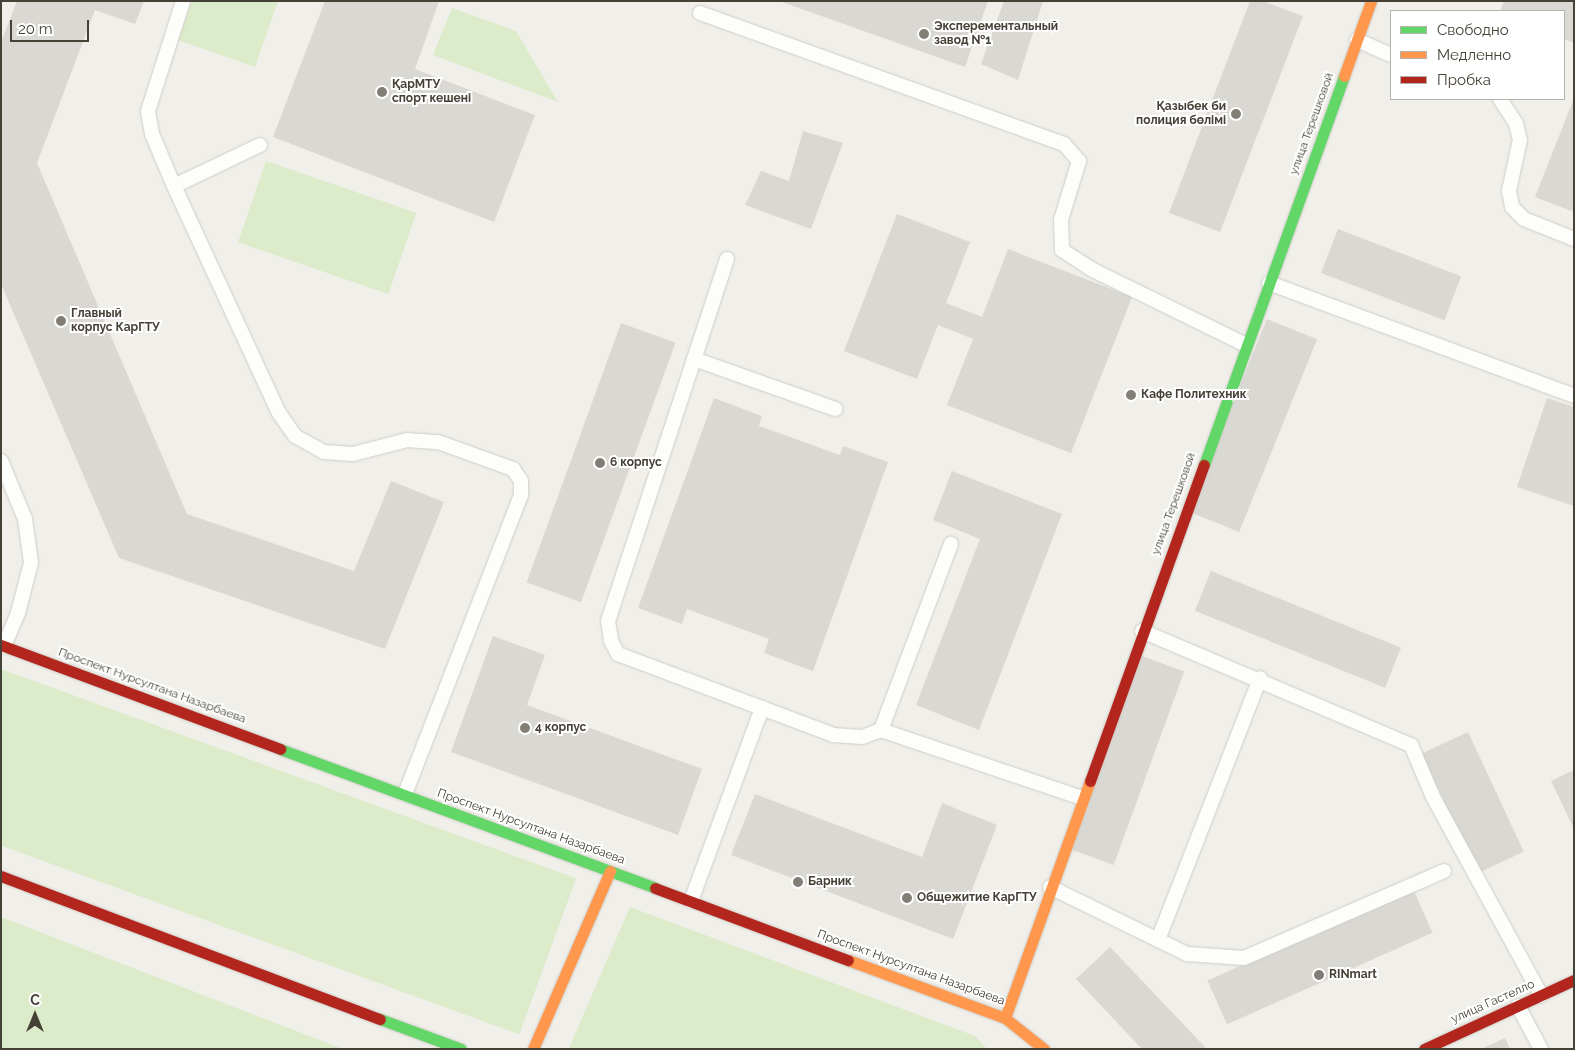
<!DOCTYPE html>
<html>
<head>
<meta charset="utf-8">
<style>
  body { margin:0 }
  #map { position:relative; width:1575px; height:1050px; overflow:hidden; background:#f0efea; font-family:Raleway,sans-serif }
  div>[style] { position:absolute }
  .green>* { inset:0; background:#dcebca; transform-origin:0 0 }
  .building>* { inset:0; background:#dad8d3; transform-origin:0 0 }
  .roads { filter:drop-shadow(0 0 1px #cecdc8) drop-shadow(0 0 1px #cecdc8) }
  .lane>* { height:14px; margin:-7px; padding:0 7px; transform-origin:7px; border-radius:7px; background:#fdfdfc }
  .fast>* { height:11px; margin:-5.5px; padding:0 5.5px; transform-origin:5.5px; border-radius:5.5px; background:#63d668 }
  .slow>* { height:11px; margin:-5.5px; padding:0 5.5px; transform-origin:5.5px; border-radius:5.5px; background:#ff974d }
  .jam>* { height:11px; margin:-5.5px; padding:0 5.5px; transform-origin:5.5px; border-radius:5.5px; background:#b3261e }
  .dots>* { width:14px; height:14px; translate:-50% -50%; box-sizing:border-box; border:2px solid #fff; border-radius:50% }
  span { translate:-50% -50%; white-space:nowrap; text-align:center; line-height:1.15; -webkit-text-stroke:4px #fff; paint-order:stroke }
  .poi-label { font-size:12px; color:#464136; font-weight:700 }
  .left { translate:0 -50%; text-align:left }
  .right { translate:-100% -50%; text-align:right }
  .street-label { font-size:12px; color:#464136 }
  .frame { position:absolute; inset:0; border:2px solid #464136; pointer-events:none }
  .legend { position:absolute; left:1390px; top:10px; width:175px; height:90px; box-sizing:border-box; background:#fff; border:1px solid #b5b3af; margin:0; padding:6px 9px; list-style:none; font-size:15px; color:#464136 }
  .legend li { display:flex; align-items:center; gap:10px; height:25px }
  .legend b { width:25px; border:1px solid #b5b3af }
  .north { position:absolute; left:10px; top:990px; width:50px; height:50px; -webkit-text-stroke:4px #fff; paint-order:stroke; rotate:0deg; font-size:14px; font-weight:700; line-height:20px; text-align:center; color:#464136 }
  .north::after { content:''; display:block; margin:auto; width:18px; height:22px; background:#464136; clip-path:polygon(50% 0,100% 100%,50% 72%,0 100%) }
  .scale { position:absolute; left:10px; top:20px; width:79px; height:22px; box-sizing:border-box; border:2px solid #464136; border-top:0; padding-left:6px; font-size:15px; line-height:18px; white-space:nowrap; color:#464136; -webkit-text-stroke:4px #fff; paint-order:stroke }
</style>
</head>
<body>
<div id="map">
  <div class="green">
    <div style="clip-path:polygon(192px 1px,278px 1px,255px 67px,178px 40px)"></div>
    <div style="clip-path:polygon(452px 8px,516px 31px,558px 102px,433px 55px)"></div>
    <div style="left:266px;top:161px;width:159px;height:86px;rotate:19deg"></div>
    <div style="left:1px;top:669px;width:612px;height:166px;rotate:20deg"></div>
    <div style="clip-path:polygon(630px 907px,975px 1036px,987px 1049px,569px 1048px)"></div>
    <div style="clip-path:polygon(1px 917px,343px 1049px,1px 1049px)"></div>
  </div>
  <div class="building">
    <div style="clip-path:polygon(17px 1px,144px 1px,135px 24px,95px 10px,37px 163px,187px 514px,354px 571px,391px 481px,444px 502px,385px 649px,119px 558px,1px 284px,1px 42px)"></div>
    <div style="clip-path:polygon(325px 1px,439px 1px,415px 69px,535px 115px,494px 222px,273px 137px)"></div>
    <div style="clip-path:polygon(779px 1px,988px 1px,965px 67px)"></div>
    <div style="clip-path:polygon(1004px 1px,1043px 1px,1018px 80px,981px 64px)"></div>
    <div style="clip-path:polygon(1250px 1px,1263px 1px,1303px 16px,1220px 232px,1169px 213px)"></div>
    <div style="clip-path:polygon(1504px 1px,1574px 1px,1574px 43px,1564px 39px,1564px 11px,1500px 11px)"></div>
    <div style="clip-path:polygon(1574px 98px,1574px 212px,1535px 197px)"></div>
    <div style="clip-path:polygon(803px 131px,843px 143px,811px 229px,745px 205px,761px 171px,789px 181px)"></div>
    <div style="clip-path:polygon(897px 214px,970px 242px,946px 303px,982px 317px,1008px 249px,1132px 297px,1071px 453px,947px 405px,973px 339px,938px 325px,917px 379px,844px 351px)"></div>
    <div style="left:1338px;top:229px;width:132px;height:47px;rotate:21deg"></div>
    <div style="left:1267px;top:319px;width:54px;height:208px;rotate:22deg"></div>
    <div style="left:621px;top:323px;width:58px;height:276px;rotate:20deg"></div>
    <div style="clip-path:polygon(714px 398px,762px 416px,759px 426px,840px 455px,843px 446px,888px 462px,813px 671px,764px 653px,769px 639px,687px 609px,682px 624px,638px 608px)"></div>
    <div style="clip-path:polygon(1547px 398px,1574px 407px,1574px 506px,1517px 487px)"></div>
    <div style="clip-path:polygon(952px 471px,1062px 514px,979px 730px,916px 705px,980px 539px,933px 520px)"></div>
    <div style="left:1211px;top:571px;width:205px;height:43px;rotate:22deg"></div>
    <div style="clip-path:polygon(493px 636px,545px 655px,527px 705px,702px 769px,678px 835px,451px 752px)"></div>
    <div style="left:1139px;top:655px;width:48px;height:206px;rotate:20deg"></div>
    <div style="left:1468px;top:732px;width:132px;height:51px;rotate:65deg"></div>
    <div style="clip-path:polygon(1574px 770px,1574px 829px,1551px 781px)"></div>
    <div style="clip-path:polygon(755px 794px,922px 857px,942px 803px,997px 825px,953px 939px,731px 855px)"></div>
    <div style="left:1413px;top:889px;width:48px;height:225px;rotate:66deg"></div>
    <div style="clip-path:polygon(1110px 947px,1205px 1047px,1203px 1049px,1142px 1049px,1076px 979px)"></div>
    <div style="clip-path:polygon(1505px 1038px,1510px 1049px,1481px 1049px)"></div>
  </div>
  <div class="roads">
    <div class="lane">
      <div style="left:700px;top:13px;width:387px;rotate:19.8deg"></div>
      <div style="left:1064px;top:144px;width:23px;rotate:49deg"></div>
      <div style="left:1079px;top:161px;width:62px;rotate:107deg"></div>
      <div style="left:1061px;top:220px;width:30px;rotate:88deg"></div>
      <div style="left:1062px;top:250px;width:37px;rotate:33deg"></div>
      <div style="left:1093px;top:270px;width:170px;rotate:26.1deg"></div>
      <div style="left:1357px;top:40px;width:37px;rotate:24deg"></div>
      <div style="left:1500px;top:99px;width:30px;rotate:57deg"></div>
      <div style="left:1516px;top:124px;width:16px;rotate:76deg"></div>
      <div style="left:1520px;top:140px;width:52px;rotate:102.2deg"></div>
      <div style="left:1509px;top:191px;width:16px;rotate:79deg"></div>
      <div style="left:1512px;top:207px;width:17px;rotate:45deg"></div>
      <div style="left:1524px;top:219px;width:54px;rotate:21.8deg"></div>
      <div style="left:260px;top:145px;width:95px;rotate:154.5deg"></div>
      <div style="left:174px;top:186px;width:250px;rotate:65.2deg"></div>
      <div style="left:279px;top:413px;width:28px;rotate:55deg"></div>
      <div style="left:295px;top:436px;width:33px;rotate:29deg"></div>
      <div style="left:324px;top:452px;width:29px;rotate:4deg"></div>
      <div style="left:353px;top:454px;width:56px;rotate:-14.5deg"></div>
      <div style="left:407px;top:440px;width:31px;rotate:4deg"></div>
      <div style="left:438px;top:442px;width:80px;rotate:19.8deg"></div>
      <div style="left:513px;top:469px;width:14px;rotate:56deg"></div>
      <div style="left:521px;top:481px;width:14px;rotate:90deg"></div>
      <div style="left:521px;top:495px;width:321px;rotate:111.2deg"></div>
      <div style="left:174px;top:186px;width:56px;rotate:-112.9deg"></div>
      <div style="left:152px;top:134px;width:23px;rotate:-100deg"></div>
      <div style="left:148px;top:111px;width:115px;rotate:-72.3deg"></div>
      <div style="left:727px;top:259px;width:381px;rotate:108.2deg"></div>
      <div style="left:608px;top:621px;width:20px;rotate:81deg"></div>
      <div style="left:611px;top:641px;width:15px;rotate:62deg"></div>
      <div style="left:618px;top:654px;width:230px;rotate:20.6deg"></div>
      <div style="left:833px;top:735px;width:29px;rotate:4deg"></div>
      <div style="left:862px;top:737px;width:20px;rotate:-20deg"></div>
      <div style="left:881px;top:730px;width:212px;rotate:18.7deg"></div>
      <div style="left:1269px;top:283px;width:325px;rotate:20.3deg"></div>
      <div style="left:694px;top:359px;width:150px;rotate:19.5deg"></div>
      <div style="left:1px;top:461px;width:63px;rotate:67.5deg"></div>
      <div style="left:25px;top:519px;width:44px;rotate:82.2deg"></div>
      <div style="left:31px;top:563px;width:52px;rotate:104.6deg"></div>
      <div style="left:18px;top:613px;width:36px;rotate:113deg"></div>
      <div style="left:1142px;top:631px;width:292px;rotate:23deg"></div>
      <div style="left:1411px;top:745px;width:56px;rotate:67.1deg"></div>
      <div style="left:1433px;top:797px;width:226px;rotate:61.4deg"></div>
      <div style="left:881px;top:730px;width:199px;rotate:-69.4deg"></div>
      <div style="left:1050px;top:887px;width:153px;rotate:26.1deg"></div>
      <div style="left:1187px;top:954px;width:57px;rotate:4deg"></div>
      <div style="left:1244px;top:958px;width:218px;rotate:-23.5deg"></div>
      <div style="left:691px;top:901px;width:206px;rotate:-69.8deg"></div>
      <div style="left:1158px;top:940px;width:281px;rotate:-68.7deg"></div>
      <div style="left:1518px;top:1006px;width:49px;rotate:61.9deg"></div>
    </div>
    <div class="fast">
      <div style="left:1204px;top:465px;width:413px;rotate:-70.2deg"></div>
      <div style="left:280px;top:749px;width:400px;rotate:20.3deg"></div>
      <div style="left:380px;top:1019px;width:86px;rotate:20.3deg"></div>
    </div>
    <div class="slow">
      <div style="left:1344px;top:76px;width:80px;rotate:-70.2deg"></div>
      <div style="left:848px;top:960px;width:167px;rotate:20.3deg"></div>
      <div style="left:1005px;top:1018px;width:50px;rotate:38.5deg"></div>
      <div style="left:1005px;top:1018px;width:252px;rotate:-70.3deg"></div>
      <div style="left:533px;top:1049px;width:194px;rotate:-66.6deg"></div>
    </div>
    <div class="jam">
      <div style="left:1px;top:645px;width:298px;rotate:20.4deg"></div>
      <div style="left:1090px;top:781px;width:336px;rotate:-70.2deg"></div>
      <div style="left:1px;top:876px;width:405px;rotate:20.7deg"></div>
      <div style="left:655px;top:888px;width:206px;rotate:20.5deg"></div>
      <div style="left:1424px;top:1049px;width:165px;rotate:-24.7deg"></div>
    </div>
  </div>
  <div class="dots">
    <div style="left:924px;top:34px;background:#827e75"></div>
    <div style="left:382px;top:92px;background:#827e75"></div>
    <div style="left:1236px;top:114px;background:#827e75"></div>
    <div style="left:61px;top:321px;background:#827e75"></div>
    <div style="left:1131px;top:395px;background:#827e75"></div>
    <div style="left:600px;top:463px;background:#827e75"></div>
    <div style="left:525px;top:728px;background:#827e75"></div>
    <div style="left:798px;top:882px;background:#827e75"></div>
    <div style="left:907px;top:898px;background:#827e75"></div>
    <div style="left:1319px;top:975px;background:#827e75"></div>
  </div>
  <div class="poi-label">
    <span class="left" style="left:934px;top:34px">Эксперементальный<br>завод №1</span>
    <span class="left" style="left:392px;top:92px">ҚарМТУ<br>спорт кешені</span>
    <span class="right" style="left:1226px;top:114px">Қазыбек би<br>полиция бөлімі</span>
    <span class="left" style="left:71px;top:321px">Главный<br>корпус КарГТУ</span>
    <span class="left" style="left:1141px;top:395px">Кафе Политехник</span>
    <span class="left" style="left:610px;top:463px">6 корпус</span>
    <span class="left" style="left:535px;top:728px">4 корпус</span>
    <span class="left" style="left:808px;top:882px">Барник</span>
    <span class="left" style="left:917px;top:898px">Общежитие КарГТУ</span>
    <span class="left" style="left:1329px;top:975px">RINmart</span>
  </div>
  <div class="street-label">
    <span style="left:1312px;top:124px;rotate:-70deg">улица Терешковой</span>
    <span style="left:1174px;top:504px;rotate:-70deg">улица Терешковой</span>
    <span style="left:152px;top:686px;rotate:20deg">Проспект Нурсултана Назарбаева</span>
    <span style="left:531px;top:827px;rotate:20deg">Проспект Нурсултана Назарбаева</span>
    <span style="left:911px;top:968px;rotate:20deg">Проспект Нурсултана Назарбаева</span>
    <span style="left:1493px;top:1002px;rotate:-24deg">улица Гастелло</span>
  </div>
  <div class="frame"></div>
  <ul class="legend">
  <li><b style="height:6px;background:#63d668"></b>Свободно</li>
  <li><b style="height:6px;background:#ff974d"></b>Медленно</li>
  <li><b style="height:6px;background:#b3261e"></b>Пробка</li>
  </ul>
  <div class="north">С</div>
  <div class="scale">20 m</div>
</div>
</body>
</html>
